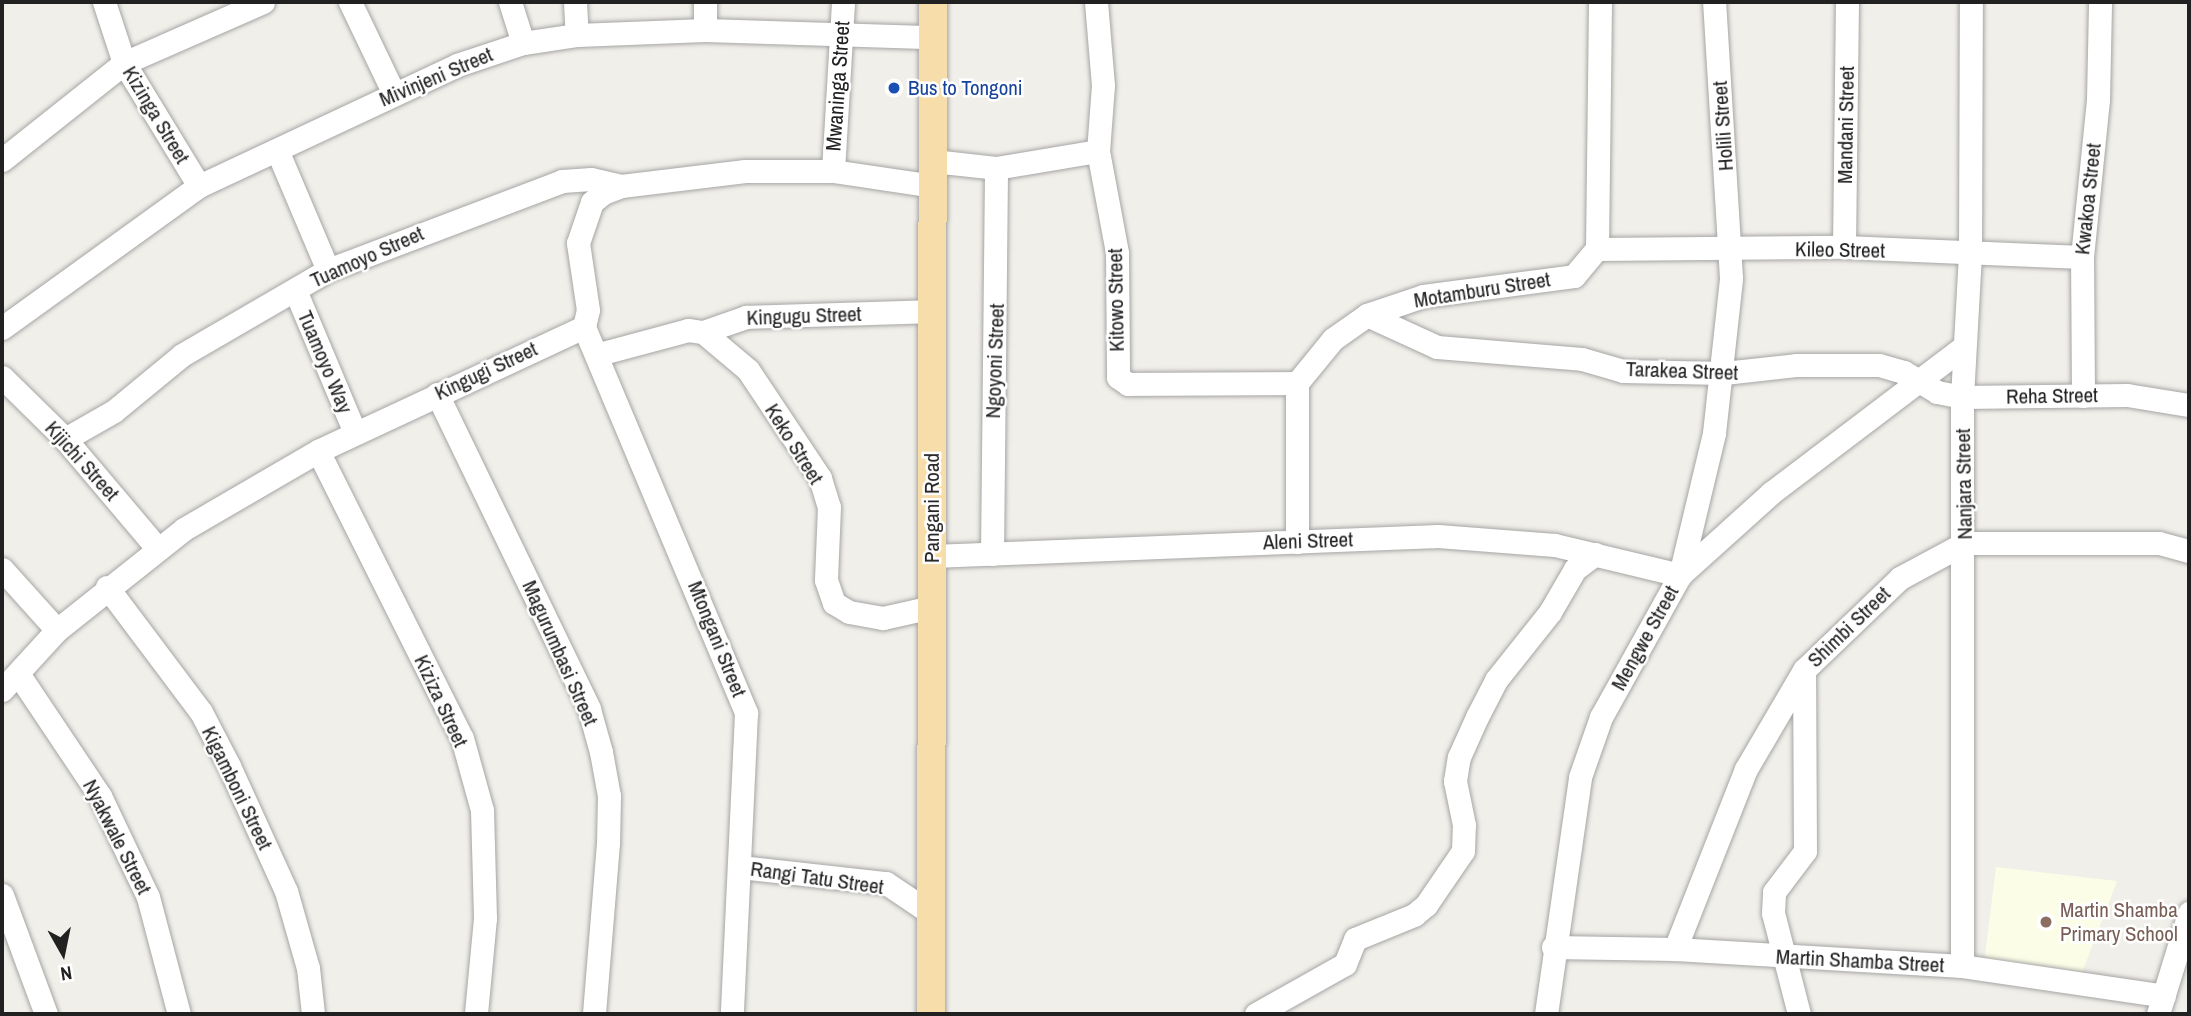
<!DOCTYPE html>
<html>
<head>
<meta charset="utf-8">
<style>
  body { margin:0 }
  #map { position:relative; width:2191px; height:1016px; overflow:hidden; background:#f1efe9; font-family:"Archivo Narrow",sans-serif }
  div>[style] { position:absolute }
  .education>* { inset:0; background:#fbfde6 }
  .roads { filter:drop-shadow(0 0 2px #a5a5a5) drop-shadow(0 0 2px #a5a5a5) }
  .minor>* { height:23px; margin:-11.5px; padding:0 11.5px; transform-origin:11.5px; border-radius:11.5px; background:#fff }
  .major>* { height:28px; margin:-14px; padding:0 14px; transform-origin:14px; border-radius:14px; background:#f6dda9 }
  .dots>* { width:19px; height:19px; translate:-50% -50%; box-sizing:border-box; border:4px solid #fff; border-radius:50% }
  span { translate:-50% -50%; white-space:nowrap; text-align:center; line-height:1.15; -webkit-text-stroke:5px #fff; paint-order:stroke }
  .street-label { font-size:21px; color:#212121 }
  .transit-label { font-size:21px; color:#164399 }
  .left { translate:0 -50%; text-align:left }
  .education-label { font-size:21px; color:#785e54 }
  .frame { position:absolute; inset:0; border:4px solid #212121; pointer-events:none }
  .north { position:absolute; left:28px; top:918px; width:70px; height:70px; -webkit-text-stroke:5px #fff; paint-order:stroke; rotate:171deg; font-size:19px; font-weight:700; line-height:28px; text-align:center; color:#212121 }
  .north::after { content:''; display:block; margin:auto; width:24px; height:32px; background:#212121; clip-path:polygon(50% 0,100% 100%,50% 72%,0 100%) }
</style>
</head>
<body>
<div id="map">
  <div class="education">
    <div style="clip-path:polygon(1996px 867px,2117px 881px,2082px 973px,1984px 963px)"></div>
  </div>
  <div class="roads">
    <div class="minor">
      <div style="left:104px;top:2px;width:64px;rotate:71.8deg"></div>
      <div style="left:124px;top:63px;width:144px;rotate:58.6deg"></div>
      <div style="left:350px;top:2px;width:102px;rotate:64.4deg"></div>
      <div style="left:510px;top:2px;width:43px;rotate:72.4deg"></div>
      <div style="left:575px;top:2px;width:33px;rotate:87deg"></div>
      <div style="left:1096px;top:2px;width:83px;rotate:85.2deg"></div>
      <div style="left:1103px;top:85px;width:66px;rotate:94.3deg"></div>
      <div style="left:1098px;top:151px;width:104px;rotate:79.4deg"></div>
      <div style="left:1117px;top:253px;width:124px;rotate:89.5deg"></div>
      <div style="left:1118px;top:377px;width:12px;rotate:35deg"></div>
      <div style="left:1128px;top:384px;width:169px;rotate:-0.3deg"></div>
      <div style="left:705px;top:30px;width:28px;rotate:-90deg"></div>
      <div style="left:277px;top:150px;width:130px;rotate:67deg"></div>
      <div style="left:2px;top:160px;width:156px;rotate:-38.5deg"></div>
      <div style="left:124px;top:63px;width:152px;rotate:-23.7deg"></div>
      <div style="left:933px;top:161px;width:63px;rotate:6.3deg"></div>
      <div style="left:996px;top:168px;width:103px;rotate:-9.5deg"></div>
      <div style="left:833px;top:171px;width:169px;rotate:-86.6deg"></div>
      <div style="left:1844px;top:247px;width:245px;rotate:-89.3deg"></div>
      <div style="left:1597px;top:249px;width:247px;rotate:-0.5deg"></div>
      <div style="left:1844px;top:247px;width:238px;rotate:2.4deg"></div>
      <div style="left:295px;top:290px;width:155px;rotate:67.2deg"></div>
      <div style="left:1367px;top:315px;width:77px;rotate:24.6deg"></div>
      <div style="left:1437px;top:347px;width:145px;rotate:4.7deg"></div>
      <div style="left:1582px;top:359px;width:43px;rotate:16.3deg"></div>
      <div style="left:1623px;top:371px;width:101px;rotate:1.1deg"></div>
      <div style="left:1724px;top:373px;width:72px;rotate:-6.3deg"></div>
      <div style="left:1796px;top:365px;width:83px"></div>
      <div style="left:1879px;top:365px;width:26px;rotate:16deg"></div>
      <div style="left:1904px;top:372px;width:39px;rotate:31deg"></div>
      <div style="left:1937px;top:392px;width:25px;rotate:11deg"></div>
      <div style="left:1962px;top:397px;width:165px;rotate:-0.7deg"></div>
      <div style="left:2127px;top:395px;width:63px;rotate:9.2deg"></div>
      <div style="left:584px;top:327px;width:419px;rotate:67.2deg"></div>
      <div style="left:746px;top:713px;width:301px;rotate:92.7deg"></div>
      <div style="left:2px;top:328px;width:243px;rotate:-35.8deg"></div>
      <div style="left:199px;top:186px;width:285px;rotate:-25.1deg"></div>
      <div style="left:457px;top:65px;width:70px;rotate:-18.4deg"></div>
      <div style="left:523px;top:43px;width:55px;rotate:-8.4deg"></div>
      <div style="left:577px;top:35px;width:128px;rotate:-2.2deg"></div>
      <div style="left:705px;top:30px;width:228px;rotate:1.8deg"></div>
      <div style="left:703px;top:332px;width:59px;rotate:40.2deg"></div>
      <div style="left:748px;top:370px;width:130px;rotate:56.3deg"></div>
      <div style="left:820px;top:478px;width:30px;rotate:73deg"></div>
      <div style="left:829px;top:507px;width:73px;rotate:92.4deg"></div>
      <div style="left:826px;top:580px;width:24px;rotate:71deg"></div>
      <div style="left:834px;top:603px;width:17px;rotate:31deg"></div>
      <div style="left:849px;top:612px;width:35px;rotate:10deg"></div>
      <div style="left:883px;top:618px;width:50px;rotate:-12.7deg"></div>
      <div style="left:599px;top:354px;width:92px;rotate:-15.1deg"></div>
      <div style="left:688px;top:330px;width:15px;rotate:8deg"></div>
      <div style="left:703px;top:332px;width:46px;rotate:-19.2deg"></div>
      <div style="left:746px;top:317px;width:186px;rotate:-1.8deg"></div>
      <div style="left:2px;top:377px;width:88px;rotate:44.5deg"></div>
      <div style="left:65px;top:439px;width:144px;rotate:49.8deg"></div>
      <div style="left:437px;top:394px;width:350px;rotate:64.2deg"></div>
      <div style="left:589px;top:709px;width:45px;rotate:74.4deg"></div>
      <div style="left:601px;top:752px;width:45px;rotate:79.7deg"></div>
      <div style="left:609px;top:796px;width:47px;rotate:91.2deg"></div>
      <div style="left:608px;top:843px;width:172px;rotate:94.7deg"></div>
      <div style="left:2083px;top:396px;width:139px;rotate:-90.4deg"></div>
      <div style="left:2082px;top:257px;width:158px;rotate:-84.2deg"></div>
      <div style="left:2098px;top:100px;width:98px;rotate:-88.8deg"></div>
      <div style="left:65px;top:439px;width:56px;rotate:-29.7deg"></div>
      <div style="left:114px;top:411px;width:88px;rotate:-39.5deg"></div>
      <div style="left:182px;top:355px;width:169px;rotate:-30.2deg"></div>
      <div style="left:328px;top:270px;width:250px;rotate:-20.8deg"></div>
      <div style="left:562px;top:181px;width:29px;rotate:-4deg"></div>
      <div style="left:591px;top:179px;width:31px;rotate:13deg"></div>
      <div style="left:318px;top:451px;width:321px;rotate:63.4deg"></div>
      <div style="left:462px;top:738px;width:75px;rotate:74.5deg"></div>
      <div style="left:482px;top:810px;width:108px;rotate:88.4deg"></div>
      <div style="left:485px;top:918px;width:96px;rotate:95.4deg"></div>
      <div style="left:1297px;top:542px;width:159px;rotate:-90deg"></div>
      <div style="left:1297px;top:383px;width:57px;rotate:-50.7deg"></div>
      <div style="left:1333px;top:339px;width:42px;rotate:-35.2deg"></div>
      <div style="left:1367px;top:315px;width:59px;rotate:-18.7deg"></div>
      <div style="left:1423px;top:296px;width:152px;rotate:-7.5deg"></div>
      <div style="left:1574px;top:276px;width:35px;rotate:-50deg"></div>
      <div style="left:1597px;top:249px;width:247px;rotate:-89.3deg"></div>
      <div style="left:992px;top:554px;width:386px;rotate:-89.4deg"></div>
      <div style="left:932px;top:556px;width:506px;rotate:-2.26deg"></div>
      <div style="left:1438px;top:536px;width:117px;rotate:4.4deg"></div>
      <div style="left:1555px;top:545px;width:129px;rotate:13.5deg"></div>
      <div style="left:1680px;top:575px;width:146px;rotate:-76.5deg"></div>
      <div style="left:1714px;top:433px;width:156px;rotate:-83.7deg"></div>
      <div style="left:1731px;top:278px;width:277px;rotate:-93.5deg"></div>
      <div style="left:2px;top:569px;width:82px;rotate:48deg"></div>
      <div style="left:107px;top:587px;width:156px;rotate:53.1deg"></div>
      <div style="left:201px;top:712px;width:61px;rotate:62.6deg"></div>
      <div style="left:229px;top:766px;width:137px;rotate:65.5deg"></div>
      <div style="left:286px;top:891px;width:80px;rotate:74.1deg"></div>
      <div style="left:308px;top:968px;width:46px;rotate:83.8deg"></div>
      <div style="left:19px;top:675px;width:146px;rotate:56.2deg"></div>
      <div style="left:100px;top:796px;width:112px;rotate:64.6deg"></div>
      <div style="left:148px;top:897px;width:121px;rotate:75.2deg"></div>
      <div style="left:2px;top:690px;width:81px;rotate:-47.5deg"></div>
      <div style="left:57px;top:630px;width:162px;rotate:-38.5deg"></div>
      <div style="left:184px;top:529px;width:155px;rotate:-30.2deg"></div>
      <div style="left:318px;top:451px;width:293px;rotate:-25deg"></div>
      <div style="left:584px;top:327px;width:17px;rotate:-77deg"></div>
      <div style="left:588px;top:310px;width:68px;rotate:-98.5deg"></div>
      <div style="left:578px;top:243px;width:43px;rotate:-71.1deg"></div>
      <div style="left:592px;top:202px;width:14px;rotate:-39deg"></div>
      <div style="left:603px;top:193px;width:19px;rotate:-21deg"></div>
      <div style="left:621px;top:186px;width:125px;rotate:-6.9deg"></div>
      <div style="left:745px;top:171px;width:88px"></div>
      <div style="left:833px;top:171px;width:101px;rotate:8.5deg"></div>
      <div style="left:740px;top:867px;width:147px;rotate:6.3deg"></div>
      <div style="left:886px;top:883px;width:52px;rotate:34deg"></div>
      <div style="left:2px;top:895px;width:127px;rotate:69.7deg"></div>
      <div style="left:1553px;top:947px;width:122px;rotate:0.9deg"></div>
      <div style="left:1675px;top:949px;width:288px;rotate:3.4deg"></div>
      <div style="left:1962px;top:966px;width:204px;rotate:8.4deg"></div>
      <div style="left:1675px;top:949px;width:193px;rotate:-68.5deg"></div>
      <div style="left:1746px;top:769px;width:115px;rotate:-59.6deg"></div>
      <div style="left:1804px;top:670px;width:133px;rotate:-43.8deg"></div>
      <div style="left:1900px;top:578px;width:74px;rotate:-28.3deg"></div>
      <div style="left:1965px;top:543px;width:194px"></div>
      <div style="left:2159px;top:543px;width:31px;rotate:15deg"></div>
      <div style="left:1962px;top:966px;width:569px;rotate:-90deg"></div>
      <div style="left:1962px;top:397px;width:143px;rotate:-86.8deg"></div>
      <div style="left:1970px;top:254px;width:252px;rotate:-89.8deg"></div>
      <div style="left:1256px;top:1014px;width:102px;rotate:-29.3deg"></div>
      <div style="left:1345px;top:964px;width:27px;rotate:-68deg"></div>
      <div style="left:1355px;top:939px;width:64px;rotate:-22.1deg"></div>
      <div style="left:1414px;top:915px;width:16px;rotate:-40deg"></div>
      <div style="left:1426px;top:905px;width:65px;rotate:-55.6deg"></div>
      <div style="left:1463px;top:851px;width:26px;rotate:-88deg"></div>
      <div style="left:1464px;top:825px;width:45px;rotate:-101.6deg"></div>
      <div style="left:1455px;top:781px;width:24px;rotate:-81deg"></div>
      <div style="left:1459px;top:757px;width:44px;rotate:-65.8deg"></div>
      <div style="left:1477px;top:717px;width:42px;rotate:-62.8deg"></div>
      <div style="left:1496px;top:680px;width:87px;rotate:-51.5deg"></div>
      <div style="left:1550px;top:612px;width:50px;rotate:-59.8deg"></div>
      <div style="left:1575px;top:569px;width:25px;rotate:-37deg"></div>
      <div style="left:1546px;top:1014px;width:239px;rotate:-81.8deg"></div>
      <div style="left:1580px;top:777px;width:64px;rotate:-70.7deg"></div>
      <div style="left:1601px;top:717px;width:162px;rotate:-60.9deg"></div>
      <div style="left:1680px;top:575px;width:122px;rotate:-42deg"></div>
      <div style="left:1771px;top:493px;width:241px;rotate:-37.2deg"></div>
      <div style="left:1799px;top:1014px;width:104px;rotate:-104.4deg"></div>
      <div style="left:1773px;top:913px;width:21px;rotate:-87deg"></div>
      <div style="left:1774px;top:892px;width:51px;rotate:-52.9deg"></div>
      <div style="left:1805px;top:851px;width:180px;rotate:-90.3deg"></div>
      <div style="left:2158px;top:1014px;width:106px;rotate:-72.9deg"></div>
    </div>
    <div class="major">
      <div style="left:931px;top:1014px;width:1012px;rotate:-89.89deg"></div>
    </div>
  </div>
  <div class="dots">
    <div style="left:894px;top:88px;background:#1a4fb4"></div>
    <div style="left:2046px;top:922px;background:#8d6e63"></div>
  </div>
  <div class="street-label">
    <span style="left:436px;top:77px;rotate:-23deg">Mivinjeni Street</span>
    <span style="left:838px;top:86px;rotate:-86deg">Mwaninga Street</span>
    <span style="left:156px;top:115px;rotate:59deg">Kizinga Street</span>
    <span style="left:1846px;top:125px;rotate:-89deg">Mandani Street</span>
    <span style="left:1723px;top:126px;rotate:-94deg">Holili Street</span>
    <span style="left:2088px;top:199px;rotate:-84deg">Kwakoa Street</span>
    <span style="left:1840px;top:250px;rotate:1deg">Kileo Street</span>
    <span style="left:367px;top:257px;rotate:-24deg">Tuamoyo Street</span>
    <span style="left:1482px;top:290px;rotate:-9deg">Motamburu Street</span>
    <span style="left:1116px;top:300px;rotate:-91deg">Kitowo Street</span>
    <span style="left:804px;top:316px;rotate:-2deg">Kingugu Street</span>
    <span style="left:995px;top:361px;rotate:-88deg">Ngoyoni Street</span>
    <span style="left:325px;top:362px;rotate:67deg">Tuamoyo Way</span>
    <span style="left:486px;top:371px;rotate:-25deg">Kingugi Street</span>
    <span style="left:1682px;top:371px;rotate:2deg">Tarakea Street</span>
    <span style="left:2052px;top:396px;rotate:-1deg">Reha Street</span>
    <span style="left:794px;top:444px;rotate:58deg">Keko Street</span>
    <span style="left:82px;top:461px;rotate:48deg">Kijichi Street</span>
    <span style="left:1964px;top:484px;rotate:-91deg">Nanjara Street</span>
    <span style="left:932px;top:508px;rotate:-90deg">Pangani Road</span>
    <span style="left:1308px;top:541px;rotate:-2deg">Aleni Street</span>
    <span style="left:1849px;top:627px;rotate:-44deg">Shimbi Street</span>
    <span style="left:1645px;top:638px;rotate:-61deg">Mengwe Street</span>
    <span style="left:717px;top:639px;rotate:68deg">Mtongani Street</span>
    <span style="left:560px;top:653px;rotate:66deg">Magurumbasi Street</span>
    <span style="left:441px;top:701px;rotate:65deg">Kiziza Street</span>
    <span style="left:237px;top:788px;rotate:64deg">Kigamboni Street</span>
    <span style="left:117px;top:837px;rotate:63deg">Nyakwale Street</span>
    <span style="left:817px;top:878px;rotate:8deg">Rangi Tatu Street</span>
    <span style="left:1860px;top:961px;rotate:3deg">Martin Shamba Street</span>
  </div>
  <div class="transit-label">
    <span class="left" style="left:908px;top:88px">Bus to Tongoni</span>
  </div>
  <div class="education-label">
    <span class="left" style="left:2060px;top:922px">Martin Shamba<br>Primary School</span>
  </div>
  <div class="frame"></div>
  <div class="north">N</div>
</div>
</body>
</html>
